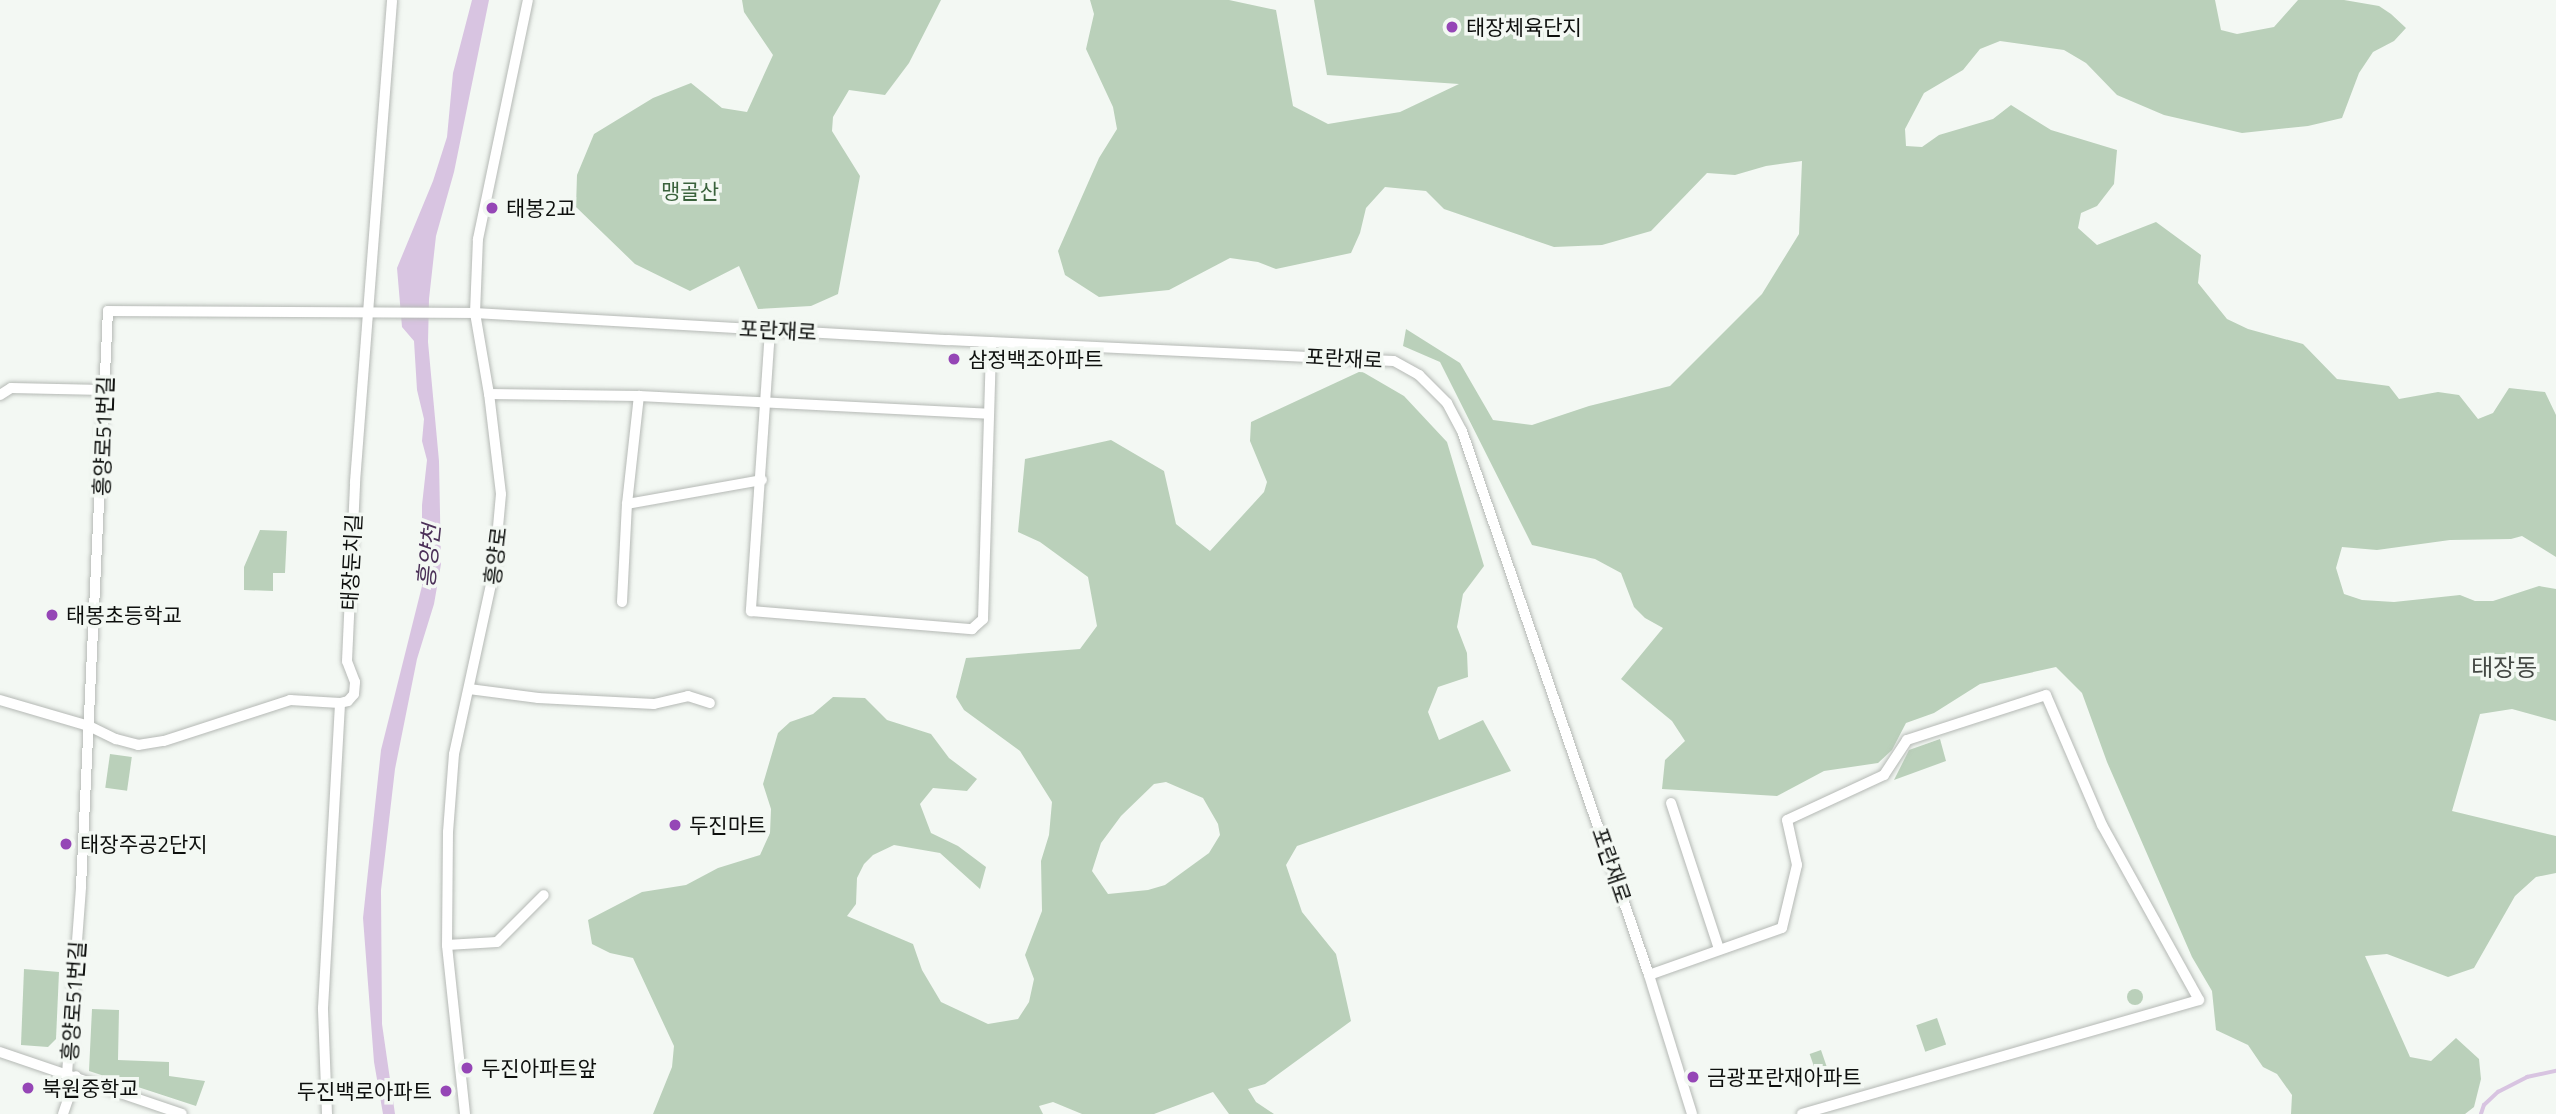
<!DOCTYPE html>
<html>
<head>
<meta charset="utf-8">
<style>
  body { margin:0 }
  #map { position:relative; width:2556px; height:1114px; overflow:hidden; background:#f3f8f3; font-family:"Titillium Web","Noto Sans KR",sans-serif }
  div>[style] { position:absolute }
  .green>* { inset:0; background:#bad0ba; transform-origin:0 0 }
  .round { border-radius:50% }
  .water>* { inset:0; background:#d8c4e1 }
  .stream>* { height:3.5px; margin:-1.75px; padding:0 1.75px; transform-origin:1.75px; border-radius:1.75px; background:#d8c4e1 }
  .roads { filter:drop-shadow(0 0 2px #b5b9b5) drop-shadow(0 0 2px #b5b9b5) }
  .minor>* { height:10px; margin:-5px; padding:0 5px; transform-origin:5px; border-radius:5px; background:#fff }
  .dots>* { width:19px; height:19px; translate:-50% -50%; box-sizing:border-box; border:4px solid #f3f8f3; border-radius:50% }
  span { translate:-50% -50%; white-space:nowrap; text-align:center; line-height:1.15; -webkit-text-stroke:7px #f3f8f3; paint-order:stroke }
  .poi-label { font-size:21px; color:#0e100e }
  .left { translate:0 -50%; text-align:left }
  .right { translate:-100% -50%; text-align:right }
  .park-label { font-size:21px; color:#3a623c }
  .street-label { font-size:21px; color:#0e100e }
  .water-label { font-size:23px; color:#4b3058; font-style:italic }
  .quarter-label { font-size:24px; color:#454945 }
</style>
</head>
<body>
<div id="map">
  <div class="green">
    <div style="clip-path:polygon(742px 0,941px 0,909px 63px,885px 95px,849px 90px,833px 117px,832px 131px,860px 176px,838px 294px,811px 306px,758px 309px,739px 266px,690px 291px,635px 264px,576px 207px,577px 175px,594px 134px,653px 98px,691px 83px,722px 108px,747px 112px,773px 55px,744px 12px)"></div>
    <div style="clip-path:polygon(1090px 0,1229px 0,1276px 10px,1293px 106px,1328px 124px,1400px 112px,1459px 84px,1327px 75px,1314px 0,2215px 0,2221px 30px,2237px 34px,2274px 27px,2298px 0,2344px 0,2379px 6px,2391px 14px,2406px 28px,2394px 41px,2373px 52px,2359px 73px,2342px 118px,2308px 126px,2242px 133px,2164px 115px,2117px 95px,2086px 63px,2064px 50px,2000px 41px,1980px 49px,1963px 70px,1924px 93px,1905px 129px,1906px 146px,1922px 147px,1939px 135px,1993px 119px,2011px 105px,2051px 130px,2117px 150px,2114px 184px,2097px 206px,2081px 213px,2078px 228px,2097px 245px,2156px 222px,2201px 255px,2198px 283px,2227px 319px,2248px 329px,2303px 344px,2337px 379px,2389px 386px,2399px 399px,2438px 392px,2459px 395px,2478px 419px,2493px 413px,2509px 388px,2545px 392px,2556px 415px,2556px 557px,2522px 536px,2511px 539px,2450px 540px,2377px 550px,2342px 547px,2336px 568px,2344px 594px,2362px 600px,2394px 602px,2460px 595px,2475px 601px,2493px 601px,2539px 586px,2556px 589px,2556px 721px,2512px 709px,2480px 714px,2452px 811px,2556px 836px,2556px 873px,2536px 877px,2515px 896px,2474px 968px,2448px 977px,2387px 954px,2365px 956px,2410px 1057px,2431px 1061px,2456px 1038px,2479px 1059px,2481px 1079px,2474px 1107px,2465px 1114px,2291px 1114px,2292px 1095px,2277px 1074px,2263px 1067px,2248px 1045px,2216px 1030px,2212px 991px,2192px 957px,2107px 762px,2082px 693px,2056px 667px,1980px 684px,1934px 713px,1906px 723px,1892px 750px,1878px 763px,1824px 771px,1777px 796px,1662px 789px,1665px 760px,1685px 741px,1672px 721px,1621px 679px,1663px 628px,1645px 618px,1634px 607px,1621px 573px,1595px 559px,1532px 545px,1440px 362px,1403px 346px,1406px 329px,1460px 363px,1493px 420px,1532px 425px,1589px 406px,1670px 386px,1762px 294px,1799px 234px,1802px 161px,1766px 166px,1735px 175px,1707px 173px,1651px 231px,1602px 245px,1554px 247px,1444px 209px,1426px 191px,1385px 187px,1366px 208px,1360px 233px,1351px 253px,1276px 269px,1258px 262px,1230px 258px,1169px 290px,1099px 297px,1065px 275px,1058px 251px,1099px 158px,1117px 129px,1113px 107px,1086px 49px,1094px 14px)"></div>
    <div style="clip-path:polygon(evenodd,1361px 371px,1404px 396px,1447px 442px,1484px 566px,1463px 594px,1457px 627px,1467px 653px,1468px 677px,1438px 687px,1428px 712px,1439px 740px,1483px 720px,1511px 771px,1297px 846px,1286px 865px,1302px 912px,1336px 954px,1351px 1021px,1265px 1084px,1248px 1089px,1256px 1102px,1274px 1114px,1229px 1114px,1213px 1092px,1154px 1114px,1082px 1114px,1053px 1102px,1039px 1106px,1043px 1114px,653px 1114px,672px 1067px,674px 1046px,633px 958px,610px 953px,592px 944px,588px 920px,642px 892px,686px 885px,718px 868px,760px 855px,770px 833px,771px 809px,763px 784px,778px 733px,790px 722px,813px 714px,833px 697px,865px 698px,887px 720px,931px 734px,949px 758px,977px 779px,967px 791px,933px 788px,920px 804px,931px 833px,958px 846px,986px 867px,980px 889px,940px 853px,894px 845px,873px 855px,864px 864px,857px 878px,856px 904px,847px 916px,913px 944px,922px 970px,941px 1002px,988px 1024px,1018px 1019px,1029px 1002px,1034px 979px,1025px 955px,1042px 911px,1041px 861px,1049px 835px,1052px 802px,1020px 751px,964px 710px,956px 697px,966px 658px,1080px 649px,1097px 626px,1088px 577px,1040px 542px,1018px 532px,1025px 459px,1111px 440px,1164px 471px,1176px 524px,1210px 551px,1264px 492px,1267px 482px,1250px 441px,1251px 422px,1361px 371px,1166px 782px,1203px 798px,1218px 824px,1220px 835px,1209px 853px,1165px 885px,1148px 890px,1108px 894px,1092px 871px,1101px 843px,1121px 816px,1154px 784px,1166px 782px)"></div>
    <div style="clip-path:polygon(260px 530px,287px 531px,285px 573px,273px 573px,273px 591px,244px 590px,244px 567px)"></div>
    <div style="clip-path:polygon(1940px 739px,1946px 761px,1894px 780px,1909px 750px)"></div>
    <div style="left:110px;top:754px;width:22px;height:34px;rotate:8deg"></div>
    <div style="clip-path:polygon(24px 969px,59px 972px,56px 1039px,48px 1047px,21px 1045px)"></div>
    <div class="round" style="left:2127px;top:989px;width:16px;height:16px"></div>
    <div style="clip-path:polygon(92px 1009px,119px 1010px,118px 1060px,169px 1062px,169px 1076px,205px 1081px,196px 1106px,89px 1071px)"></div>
    <div style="left:1937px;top:1018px;width:28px;height:22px;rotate:71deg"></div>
    <div style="left:1821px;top:1050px;width:34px;height:12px;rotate:71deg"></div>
  </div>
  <div class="water">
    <div style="clip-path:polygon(472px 0,489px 0,454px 172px,436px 236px,429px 299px,428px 342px,439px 461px,441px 564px,434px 604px,417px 659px,395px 769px,381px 890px,382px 1024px,395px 1114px,383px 1114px,374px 1062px,363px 918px,381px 750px,422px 586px,422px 505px,427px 460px,422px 441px,424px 419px,417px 390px,414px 341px,402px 327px,397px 268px,433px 181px,447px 137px,453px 73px)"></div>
  </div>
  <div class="stream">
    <div style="left:2481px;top:1114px;width:9px;rotate:-72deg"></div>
    <div style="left:2484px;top:1105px;width:19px;rotate:-43deg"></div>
    <div style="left:2498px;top:1092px;width:33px;rotate:-27deg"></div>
    <div style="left:2527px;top:1077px;width:30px;rotate:-12deg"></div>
  </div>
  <div class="roads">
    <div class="minor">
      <div style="left:770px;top:330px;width:282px;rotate:93.9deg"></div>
      <div style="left:751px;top:611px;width:222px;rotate:4.7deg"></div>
      <div style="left:972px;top:629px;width:15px;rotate:-42deg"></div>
      <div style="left:983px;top:619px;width:277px;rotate:-88.3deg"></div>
      <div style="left:489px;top:394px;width:150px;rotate:0.8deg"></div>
      <div style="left:639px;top:396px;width:350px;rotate:2.9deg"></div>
      <div style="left:0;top:395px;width:13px;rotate:-32deg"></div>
      <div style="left:11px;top:388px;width:93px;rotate:1.2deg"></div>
      <div style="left:627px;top:504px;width:137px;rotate:-10.1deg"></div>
      <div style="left:622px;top:602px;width:98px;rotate:-87.1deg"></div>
      <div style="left:627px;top:504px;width:109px;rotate:-83.7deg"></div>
      <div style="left:469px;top:689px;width:70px;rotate:7.4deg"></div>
      <div style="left:538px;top:698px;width:116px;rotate:3deg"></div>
      <div style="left:654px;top:704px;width:35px;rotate:-13deg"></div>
      <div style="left:688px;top:696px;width:23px;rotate:18deg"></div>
      <div style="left:0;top:700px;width:93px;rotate:16.3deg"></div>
      <div style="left:89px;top:726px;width:30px;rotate:26deg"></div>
      <div style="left:116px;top:739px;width:23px;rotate:15deg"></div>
      <div style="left:138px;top:745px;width:26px;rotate:-9deg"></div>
      <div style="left:164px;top:741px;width:133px;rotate:-18deg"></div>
      <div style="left:290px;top:700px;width:50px;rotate:3.4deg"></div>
      <div style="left:340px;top:703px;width:8px;rotate:-14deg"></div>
      <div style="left:348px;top:701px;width:9px;rotate:-49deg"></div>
      <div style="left:354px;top:694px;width:12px;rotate:-85deg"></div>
      <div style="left:355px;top:682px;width:22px;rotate:-111deg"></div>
      <div style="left:347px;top:661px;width:179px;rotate:-87.4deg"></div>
      <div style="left:355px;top:482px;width:483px;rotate:-85.6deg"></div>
      <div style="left:1671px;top:803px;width:154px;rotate:71.8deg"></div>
      <div style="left:447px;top:945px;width:50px;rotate:-3.4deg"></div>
      <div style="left:497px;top:942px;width:66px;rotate:-45deg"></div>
      <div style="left:1649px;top:975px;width:141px;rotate:-19.5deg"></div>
      <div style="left:1782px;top:928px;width:65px;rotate:-76.6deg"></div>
      <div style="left:1797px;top:865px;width:46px;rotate:-102.5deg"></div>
      <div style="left:1787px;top:820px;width:107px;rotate:-24.9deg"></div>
      <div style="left:1884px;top:775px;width:42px;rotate:-56.7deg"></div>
      <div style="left:1907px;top:740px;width:146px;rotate:-17.9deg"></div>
      <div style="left:2046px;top:695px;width:142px;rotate:66.7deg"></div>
      <div style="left:2102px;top:825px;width:200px;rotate:61deg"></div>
      <div style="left:2199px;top:1000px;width:413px;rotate:164deg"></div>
      <div style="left:0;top:1052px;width:192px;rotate:18.8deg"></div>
      <div style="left:67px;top:1074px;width:188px;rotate:-85.7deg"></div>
      <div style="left:81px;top:887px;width:577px;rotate:-87.32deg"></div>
      <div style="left:108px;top:311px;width:367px;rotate:0.3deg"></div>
      <div style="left:475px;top:313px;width:474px;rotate:3.3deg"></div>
      <div style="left:948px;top:340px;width:446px;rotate:2.7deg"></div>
      <div style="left:1394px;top:361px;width:29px;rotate:29deg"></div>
      <div style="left:1419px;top:375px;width:40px;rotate:45deg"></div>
      <div style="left:1447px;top:403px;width:32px;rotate:62deg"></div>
      <div style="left:1462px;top:431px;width:575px;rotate:71.03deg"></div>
      <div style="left:1649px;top:975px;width:145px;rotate:72.8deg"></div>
      <div style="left:63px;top:1114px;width:40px;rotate:-71.1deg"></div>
      <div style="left:327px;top:1114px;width:106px;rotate:-92.2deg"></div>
      <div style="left:323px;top:1008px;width:305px;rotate:-86.8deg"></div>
      <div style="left:465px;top:1114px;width:170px;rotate:-96.1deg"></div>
      <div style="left:447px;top:945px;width:113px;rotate:-89.5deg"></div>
      <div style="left:448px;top:832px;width:78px;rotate:-85.6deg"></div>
      <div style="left:454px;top:754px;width:187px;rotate:-77.7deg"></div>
      <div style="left:494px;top:571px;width:77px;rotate:-84.8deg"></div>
      <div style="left:501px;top:494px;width:101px;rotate:-96.8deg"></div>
      <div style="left:489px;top:394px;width:82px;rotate:-99.8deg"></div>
      <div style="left:475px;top:313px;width:74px;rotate:-87.7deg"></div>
      <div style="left:478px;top:239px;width:244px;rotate:-78.2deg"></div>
    </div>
  </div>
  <div class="dots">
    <div style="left:1452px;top:27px;background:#9546b6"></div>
    <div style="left:492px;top:208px;background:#9546b6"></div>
    <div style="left:954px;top:359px;background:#9546b6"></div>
    <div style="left:52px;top:615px;background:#9546b6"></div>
    <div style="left:675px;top:825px;background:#9546b6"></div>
    <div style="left:66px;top:844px;background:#9546b6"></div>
    <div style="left:467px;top:1068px;background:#9546b6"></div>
    <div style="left:1693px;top:1077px;background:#9546b6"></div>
    <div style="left:28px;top:1088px;background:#9546b6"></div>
    <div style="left:446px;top:1091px;background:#9546b6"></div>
  </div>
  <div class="poi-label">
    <span class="left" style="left:1466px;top:27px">태장체육단지</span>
    <span class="left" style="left:506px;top:208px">태봉2교</span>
    <span class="left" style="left:968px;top:359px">삼정백조아파트</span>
    <span class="left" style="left:66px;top:615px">태봉초등학교</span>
    <span class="left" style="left:689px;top:825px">두진마트</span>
    <span class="left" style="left:80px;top:844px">태장주공2단지</span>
    <span class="left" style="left:481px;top:1068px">두진아파트앞</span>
    <span class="left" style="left:1707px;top:1077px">금광포란재아파트</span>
    <span class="left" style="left:42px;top:1088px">북원중학교</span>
    <span class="right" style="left:432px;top:1091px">두진백로아파트</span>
  </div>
  <div class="park-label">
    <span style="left:690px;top:191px">맹골산</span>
  </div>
  <div class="street-label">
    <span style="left:778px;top:330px;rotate:3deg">포란재로</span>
    <span style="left:1344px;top:358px;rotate:3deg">포란재로</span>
    <span style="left:103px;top:436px;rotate:-88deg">흥양로51번길</span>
    <span style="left:495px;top:556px;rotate:-83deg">흥양로</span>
    <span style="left:351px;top:562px;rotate:-87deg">태장둔치길</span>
    <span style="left:1612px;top:865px;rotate:71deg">포란재로</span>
    <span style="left:73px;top:1001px;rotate:-86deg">흥양로51번길</span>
  </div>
  <div class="water-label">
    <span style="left:429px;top:556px;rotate:-84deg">흥양천</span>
  </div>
  <div class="quarter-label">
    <span style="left:2504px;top:668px">태장동</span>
  </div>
</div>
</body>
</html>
